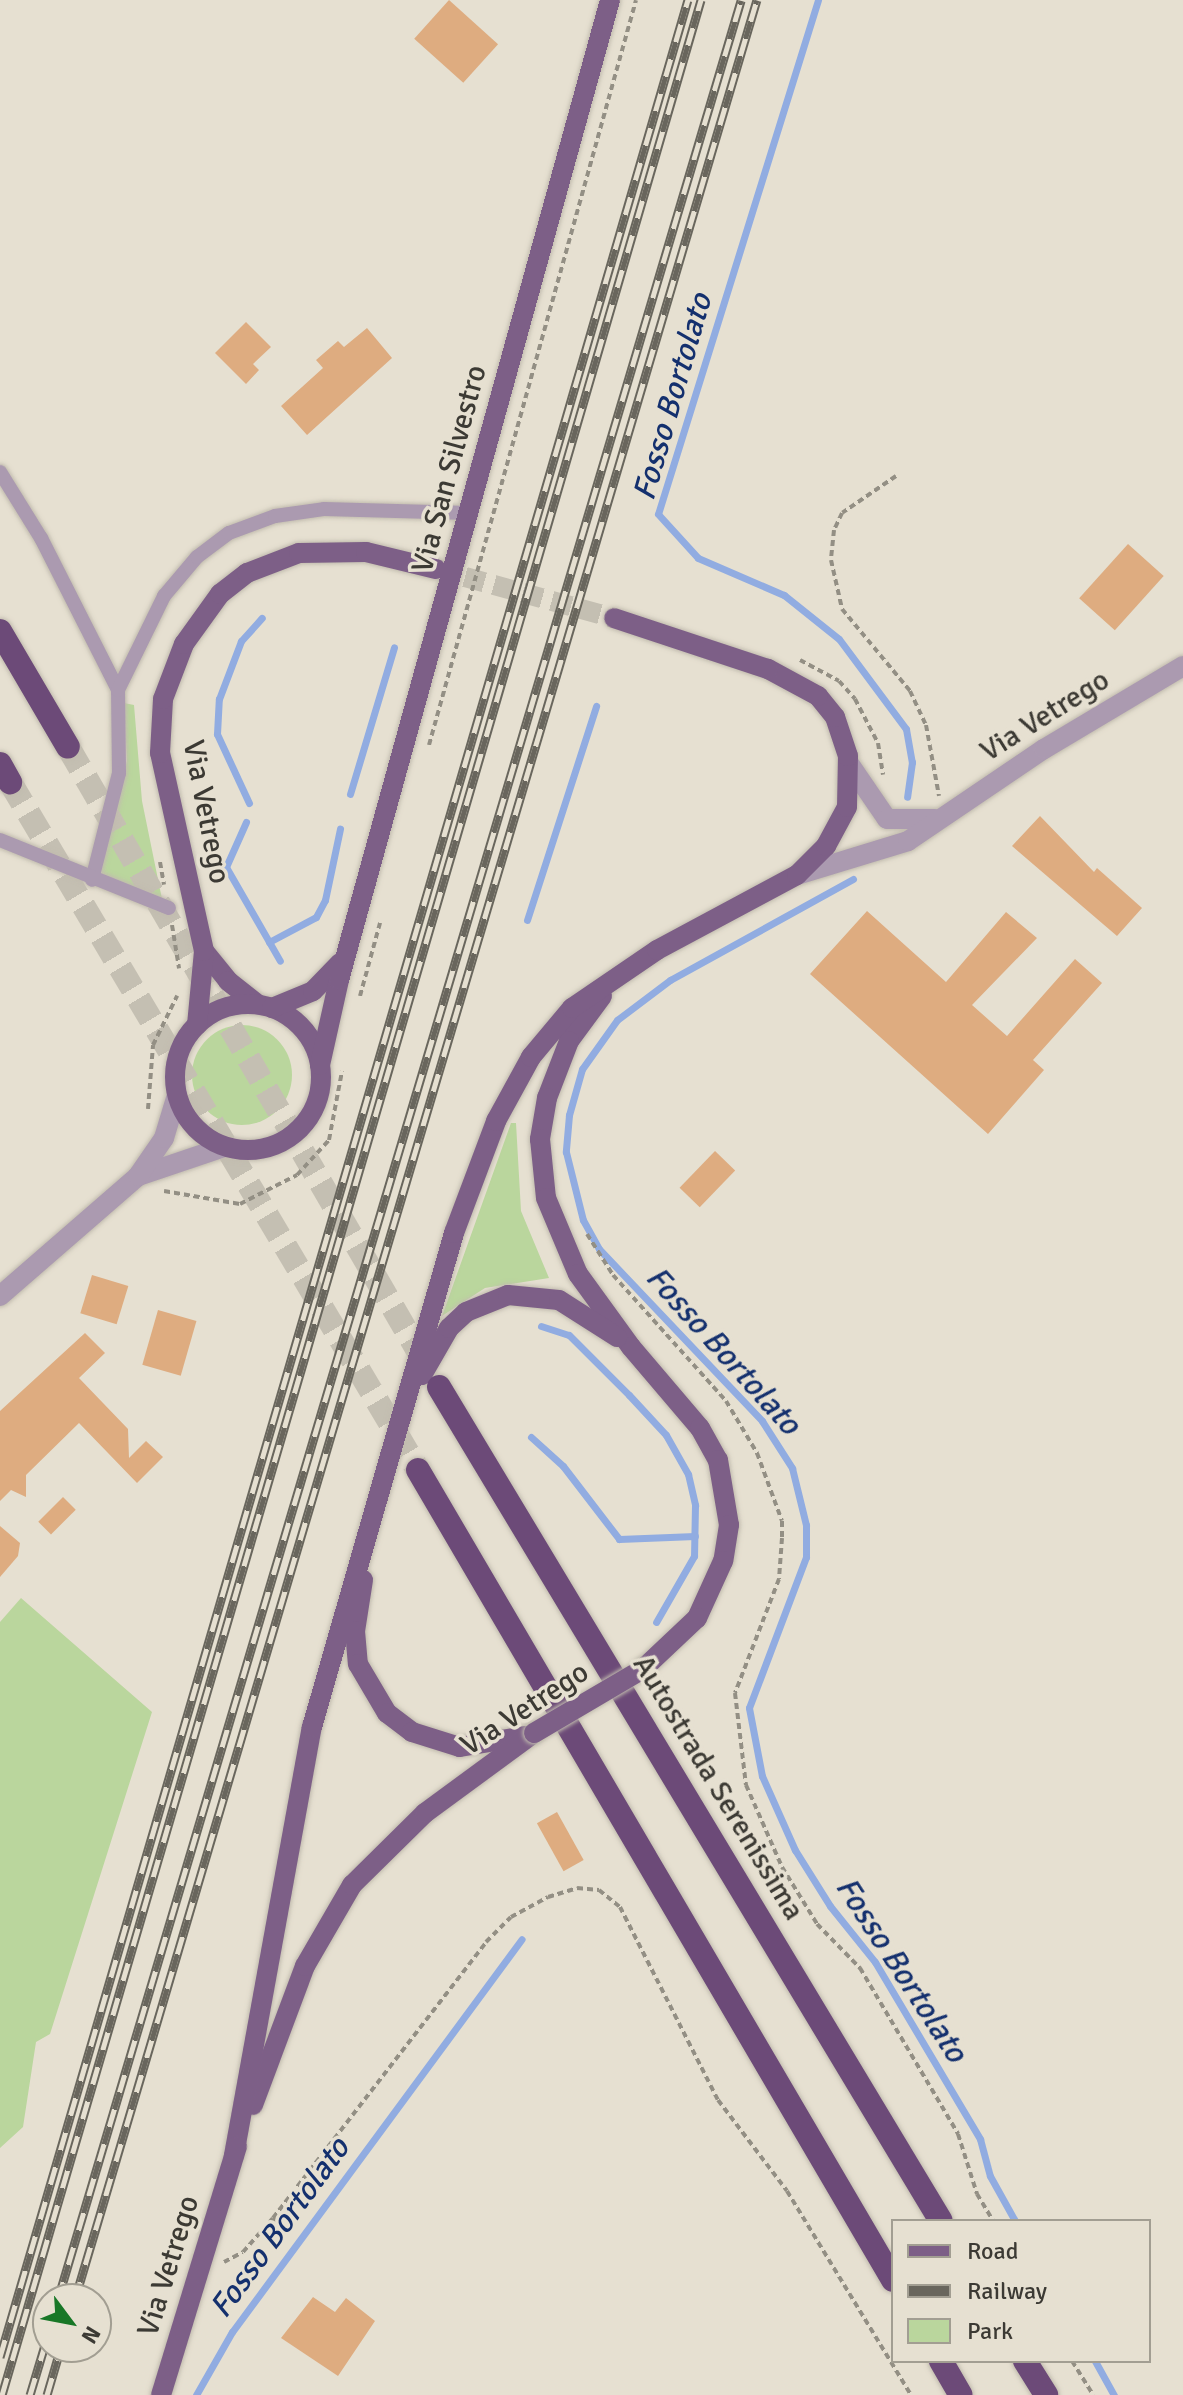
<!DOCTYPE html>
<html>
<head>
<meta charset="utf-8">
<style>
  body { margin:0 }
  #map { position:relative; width:1183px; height:2395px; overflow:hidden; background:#e6e0d1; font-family:Signika,sans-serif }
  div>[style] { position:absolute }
  .green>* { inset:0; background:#bad69d }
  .round { border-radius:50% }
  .stream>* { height:7px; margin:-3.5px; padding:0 3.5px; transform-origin:3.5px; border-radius:3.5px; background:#91ace1 }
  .building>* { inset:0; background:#deac80; transform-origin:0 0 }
  .primary-tunnel>* { height:20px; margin-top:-10px; transform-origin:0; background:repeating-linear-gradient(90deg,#c4bfb2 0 20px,transparent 0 30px) }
  .highway-tunnel>* { height:24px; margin-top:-12px; transform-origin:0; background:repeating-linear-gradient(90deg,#c4bfb2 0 24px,transparent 0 36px) }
  .path>* { height:4px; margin-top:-2px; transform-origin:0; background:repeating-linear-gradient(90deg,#938f84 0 6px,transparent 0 10px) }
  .roads { filter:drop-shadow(0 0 2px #c1bbae) drop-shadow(0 0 2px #c1bbae) }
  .lane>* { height:14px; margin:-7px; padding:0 7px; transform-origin:7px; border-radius:7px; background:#ab9ab0 }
  .street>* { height:20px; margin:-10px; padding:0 10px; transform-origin:10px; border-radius:10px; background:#ab9ab0 }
  .primary>* { height:20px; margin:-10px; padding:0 10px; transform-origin:10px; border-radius:10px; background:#7d5f87 }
  .primary>.ring { margin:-10px; padding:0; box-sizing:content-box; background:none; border:20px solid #7d5f87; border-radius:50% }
  .highway>* { height:24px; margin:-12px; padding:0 12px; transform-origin:12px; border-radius:12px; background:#6c4a78 }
  .rail>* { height:9px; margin-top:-4.5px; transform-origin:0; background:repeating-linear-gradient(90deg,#e6e0d1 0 18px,#69665d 0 36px); box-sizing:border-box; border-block:2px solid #69665d }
  .bridges { filter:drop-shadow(0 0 2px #c1bbae) drop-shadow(0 0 2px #c1bbae) }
  .primary-bridge>* { height:20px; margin:-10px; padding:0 10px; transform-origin:10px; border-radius:10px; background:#7d5f87 }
  span { translate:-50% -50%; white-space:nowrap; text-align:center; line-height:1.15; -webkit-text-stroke:7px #e6e0d1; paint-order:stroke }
  .street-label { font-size:30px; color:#3c3a34 }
  .water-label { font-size:32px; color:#14306e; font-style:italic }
  .legend { position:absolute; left:891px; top:2219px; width:260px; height:144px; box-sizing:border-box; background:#e6e0d1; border:2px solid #a29e92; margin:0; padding:10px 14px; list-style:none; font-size:24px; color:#3c3a34 }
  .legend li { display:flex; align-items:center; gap:16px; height:40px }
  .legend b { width:40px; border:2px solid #a29e92 }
  .north { position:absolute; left:32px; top:2283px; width:80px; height:80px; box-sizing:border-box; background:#e6e0d1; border:2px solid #a29e92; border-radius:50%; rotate:122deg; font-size:22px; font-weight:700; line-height:32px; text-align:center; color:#3c3a34 }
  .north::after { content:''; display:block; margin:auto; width:28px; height:36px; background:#187727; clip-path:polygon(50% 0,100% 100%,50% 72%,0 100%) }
</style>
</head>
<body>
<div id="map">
  <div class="green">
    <div style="clip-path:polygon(124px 703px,134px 705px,142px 801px,162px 899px,103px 878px,101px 868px,127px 761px)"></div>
    <div class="round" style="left:192px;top:1025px;width:100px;height:100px"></div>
    <div style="clip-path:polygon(511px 1123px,516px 1123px,521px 1211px,549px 1278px,485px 1288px,442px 1316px)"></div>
    <div style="clip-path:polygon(21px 1598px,152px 1712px,50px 2034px,36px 2042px,23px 2127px,0 2148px,0 1622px)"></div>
  </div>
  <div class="stream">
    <div style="left:818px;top:0;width:538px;rotate:107.29deg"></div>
    <div style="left:658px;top:514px;width:59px;rotate:47.7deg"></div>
    <div style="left:698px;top:558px;width:94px;rotate:23.3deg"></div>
    <div style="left:784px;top:595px;width:70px;rotate:38.7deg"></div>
    <div style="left:839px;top:639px;width:112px;rotate:53.3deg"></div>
    <div style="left:906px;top:729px;width:34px;rotate:80deg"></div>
    <div style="left:912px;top:762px;width:35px;rotate:98deg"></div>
    <div style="left:350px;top:794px;width:153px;rotate:-73.3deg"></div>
    <div style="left:249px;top:803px;width:76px;rotate:-114.9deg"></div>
    <div style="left:217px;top:734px;width:35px;rotate:-87deg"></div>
    <div style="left:219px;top:699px;width:62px;rotate:-69.2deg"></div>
    <div style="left:241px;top:641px;width:31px;rotate:-48deg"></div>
    <div style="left:246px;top:822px;width:49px;rotate:114deg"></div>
    <div style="left:226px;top:867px;width:108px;rotate:60.1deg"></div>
    <div style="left:853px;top:879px;width:209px;rotate:151.1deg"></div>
    <div style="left:670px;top:980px;width:66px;rotate:143deg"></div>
    <div style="left:617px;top:1020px;width:60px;rotate:125.5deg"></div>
    <div style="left:582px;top:1069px;width:48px;rotate:105.8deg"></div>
    <div style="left:569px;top:1115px;width:37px;rotate:95deg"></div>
    <div style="left:566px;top:1152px;width:70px;rotate:76deg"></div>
    <div style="left:583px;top:1220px;width:33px;rotate:61deg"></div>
    <div style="left:599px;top:1249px;width:237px;rotate:46.5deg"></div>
    <div style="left:762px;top:1421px;width:56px;rotate:57.4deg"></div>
    <div style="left:792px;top:1468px;width:59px;rotate:76.2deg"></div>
    <div style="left:806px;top:1525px;width:32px;rotate:90deg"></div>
    <div style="left:806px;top:1557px;width:161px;rotate:110.7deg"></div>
    <div style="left:749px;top:1708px;width:69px;rotate:79.2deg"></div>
    <div style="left:762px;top:1776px;width:81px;rotate:66deg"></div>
    <div style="left:795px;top:1850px;width:66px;rotate:58deg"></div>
    <div style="left:830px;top:1906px;width:72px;rotate:51.2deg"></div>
    <div style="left:875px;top:1962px;width:206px;rotate:59.3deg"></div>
    <div style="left:980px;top:2139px;width:38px;rotate:75deg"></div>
    <div style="left:990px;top:2176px;width:51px;rotate:60.9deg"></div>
    <div style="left:527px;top:920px;width:225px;rotate:-72.1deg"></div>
    <div style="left:269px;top:942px;width:53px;rotate:-28deg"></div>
    <div style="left:316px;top:917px;width:19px;rotate:-62deg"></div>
    <div style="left:325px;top:900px;width:73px;rotate:-78.1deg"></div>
    <div style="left:541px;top:1326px;width:29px;rotate:18deg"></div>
    <div style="left:569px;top:1335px;width:85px;rotate:45deg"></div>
    <div style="left:629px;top:1395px;width:54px;rotate:47.2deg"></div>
    <div style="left:666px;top:1435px;width:45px;rotate:60.6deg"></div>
    <div style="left:688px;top:1474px;width:32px;rotate:77deg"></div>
    <div style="left:695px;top:1505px;width:51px;rotate:91.1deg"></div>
    <div style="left:694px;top:1556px;width:76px;rotate:119.9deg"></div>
    <div style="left:531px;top:1437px;width:43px;rotate:42.2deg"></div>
    <div style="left:563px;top:1466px;width:92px;rotate:52.5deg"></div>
    <div style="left:619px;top:1539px;width:76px;rotate:-2.3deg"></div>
    <div style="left:1095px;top:2361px;width:39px;rotate:61deg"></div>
    <div style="left:196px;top:2395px;width:73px;rotate:-60.3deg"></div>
    <div style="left:232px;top:2332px;width:488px;rotate:-53.6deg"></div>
  </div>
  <div class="building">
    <div style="left:449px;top:0;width:66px;height:52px;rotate:42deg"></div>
    <div style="clip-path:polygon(246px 322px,271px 347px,253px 364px,259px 370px,246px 384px,215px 353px)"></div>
    <div style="clip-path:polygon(367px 328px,392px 358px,307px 435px,281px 406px,323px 368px,316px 360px,338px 341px,344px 347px)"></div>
    <div style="left:1128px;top:544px;width:48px;height:73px;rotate:42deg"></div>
    <div style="clip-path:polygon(1040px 816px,1094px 872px,1097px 868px,1142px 908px,1117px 936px,1012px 846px)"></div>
    <div style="clip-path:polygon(867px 911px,946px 982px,1006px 912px,1037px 938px,972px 1005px,1007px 1036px,1075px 959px,1102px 983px,1033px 1060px,1044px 1070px,988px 1134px,810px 974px)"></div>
    <div style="left:715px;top:1151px;width:28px;height:51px;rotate:44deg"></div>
    <div style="left:92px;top:1275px;width:38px;height:40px;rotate:17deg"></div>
    <div style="left:158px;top:1310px;width:40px;height:57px;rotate:16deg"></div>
    <div style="clip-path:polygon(85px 1333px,105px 1353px,79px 1378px,128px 1429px,129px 1458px,146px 1441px,163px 1457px,137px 1483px,79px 1423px,26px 1475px,26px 1497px,11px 1490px,0 1501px,0 1411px)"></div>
    <div style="left:63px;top:1497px;width:18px;height:35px;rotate:45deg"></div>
    <div style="clip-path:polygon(0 1526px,20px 1543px,18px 1556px,0 1577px)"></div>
    <div style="left:557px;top:1812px;width:55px;height:23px;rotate:61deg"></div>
    <div style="clip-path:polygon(313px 2297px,335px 2312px,346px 2298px,375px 2321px,338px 2376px,281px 2338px)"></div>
  </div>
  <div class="primary-tunnel">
    <div style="left:436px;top:569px;width:185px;rotate:15.4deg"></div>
  </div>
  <div class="highway-tunnel">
    <div style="left:68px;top:747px;width:718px;rotate:59.9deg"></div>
    <div style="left:10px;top:782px;width:800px;rotate:59.33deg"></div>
  </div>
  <div class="path">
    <div style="left:896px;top:476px;width:65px;rotate:145.6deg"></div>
    <div style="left:842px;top:513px;width:19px;rotate:115deg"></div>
    <div style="left:834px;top:530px;width:30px;rotate:96deg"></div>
    <div style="left:831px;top:560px;width:50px;rotate:77.3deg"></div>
    <div style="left:842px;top:609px;width:107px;rotate:50.3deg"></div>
    <div style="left:910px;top:691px;width:38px;rotate:65deg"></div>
    <div style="left:926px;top:725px;width:72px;rotate:79.6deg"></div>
    <div style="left:800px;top:660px;width:44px;rotate:28.3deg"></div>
    <div style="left:839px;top:681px;width:24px;rotate:48deg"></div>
    <div style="left:855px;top:699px;width:50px;rotate:62.4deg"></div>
    <div style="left:878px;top:743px;width:32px;rotate:81deg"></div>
    <div style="left:429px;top:745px;width:773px;rotate:-74.47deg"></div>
    <div style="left:160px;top:862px;width:23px;rotate:80deg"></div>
    <div style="left:172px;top:925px;width:44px;rotate:80.8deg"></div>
    <div style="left:360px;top:996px;width:76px;rotate:-74.7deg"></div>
    <div style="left:148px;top:1109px;width:64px;rotate:-85.5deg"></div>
    <div style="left:153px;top:1045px;width:55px;rotate:-63.9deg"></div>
    <div style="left:164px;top:1191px;width:77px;rotate:9.7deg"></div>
    <div style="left:240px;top:1204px;width:64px;rotate:-27deg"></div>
    <div style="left:297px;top:1175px;width:47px;rotate:-47.6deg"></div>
    <div style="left:329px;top:1140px;width:70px;rotate:-79.3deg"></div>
    <div style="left:587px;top:1234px;width:49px;rotate:57.6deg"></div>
    <div style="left:613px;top:1275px;width:169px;rotate:48.1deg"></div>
    <div style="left:726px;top:1401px;width:61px;rotate:59.2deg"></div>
    <div style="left:757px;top:1453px;width:72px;rotate:69.8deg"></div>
    <div style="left:782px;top:1521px;width:17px;rotate:90deg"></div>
    <div style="left:782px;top:1538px;width:41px;rotate:94.2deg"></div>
    <div style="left:779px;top:1579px;width:122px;rotate:111.1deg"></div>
    <div style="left:735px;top:1693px;width:93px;rotate:83.2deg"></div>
    <div style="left:746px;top:1785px;width:90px;rotate:66.3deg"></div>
    <div style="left:782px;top:1867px;width:67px;rotate:58.4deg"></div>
    <div style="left:817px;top:1924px;width:62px;rotate:45.7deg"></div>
    <div style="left:860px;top:1968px;width:193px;rotate:59.4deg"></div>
    <div style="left:958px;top:2134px;width:63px;rotate:72.4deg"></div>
    <div style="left:977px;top:2194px;width:31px;rotate:59deg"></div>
    <div style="left:273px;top:2218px;width:22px;rotate:36deg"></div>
    <div style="left:224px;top:2262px;width:21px;rotate:-28deg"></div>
    <div style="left:243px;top:2252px;width:45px;rotate:-48.6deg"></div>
    <div style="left:273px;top:2218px;width:349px;rotate:-52.3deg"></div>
    <div style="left:486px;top:1942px;width:35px;rotate:-45deg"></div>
    <div style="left:511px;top:1917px;width:42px;rotate:-28.4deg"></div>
    <div style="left:548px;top:1897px;width:30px;rotate:-17deg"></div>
    <div style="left:577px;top:1888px;width:22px;rotate:5deg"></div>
    <div style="left:599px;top:1890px;width:27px;rotate:39deg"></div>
    <div style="left:620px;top:1907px;width:216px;rotate:63.1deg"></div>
    <div style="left:718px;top:2100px;width:114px;rotate:52.8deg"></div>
    <div style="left:787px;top:2191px;width:239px;rotate:58.7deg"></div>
    <div style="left:1072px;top:2361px;width:40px;rotate:58deg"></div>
  </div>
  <div class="roads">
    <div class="lane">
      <div style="left:0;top:472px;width:78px;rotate:58.2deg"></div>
      <div style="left:41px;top:538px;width:170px;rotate:63.1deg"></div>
      <div style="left:118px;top:690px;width:83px;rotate:89.3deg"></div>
      <div style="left:119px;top:773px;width:110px;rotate:104.2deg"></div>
      <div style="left:118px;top:690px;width:105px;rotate:-63.9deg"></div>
      <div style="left:164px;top:596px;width:51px;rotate:-49.8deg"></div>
      <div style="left:197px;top:557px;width:40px;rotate:-37deg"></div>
      <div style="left:229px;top:533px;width:49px;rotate:-20.3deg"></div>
      <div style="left:275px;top:516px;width:49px;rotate:-8.1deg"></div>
      <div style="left:324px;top:509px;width:145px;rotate:1.6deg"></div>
      <div style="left:0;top:840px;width:182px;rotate:21.9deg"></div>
    </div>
    <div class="street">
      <div style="left:850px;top:765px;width:65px;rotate:55.6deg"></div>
      <div style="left:887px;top:819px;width:48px"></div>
      <div style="left:797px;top:875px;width:116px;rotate:-17deg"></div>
      <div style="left:908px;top:841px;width:164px;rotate:-34.1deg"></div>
      <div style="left:1044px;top:749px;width:162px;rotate:-30.8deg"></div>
      <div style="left:138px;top:1176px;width:91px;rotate:-18.6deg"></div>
      <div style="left:0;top:1296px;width:183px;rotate:-41deg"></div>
      <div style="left:138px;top:1176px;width:46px;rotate:-55.6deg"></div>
      <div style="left:164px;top:1138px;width:45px;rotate:-73.2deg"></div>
    </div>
    <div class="primary">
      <div style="left:204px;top:951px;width:38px;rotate:51deg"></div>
      <div style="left:228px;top:981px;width:37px;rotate:38deg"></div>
      <div style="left:602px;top:996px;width:56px;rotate:126.3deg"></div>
      <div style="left:569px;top:1041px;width:61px;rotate:111.1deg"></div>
      <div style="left:547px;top:1098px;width:42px;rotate:99.7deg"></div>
      <div style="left:540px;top:1139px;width:59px;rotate:84.2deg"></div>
      <div style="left:546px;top:1198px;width:82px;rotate:67.2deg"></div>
      <div style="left:578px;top:1274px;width:90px;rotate:54deg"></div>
      <div style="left:631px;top:1347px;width:106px;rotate:49.6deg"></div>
      <div style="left:700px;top:1428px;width:37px;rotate:61deg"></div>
      <div style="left:718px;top:1460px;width:66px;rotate:80.4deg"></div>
      <div style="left:729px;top:1525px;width:36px;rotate:99deg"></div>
      <div style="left:723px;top:1561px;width:63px;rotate:114.5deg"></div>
      <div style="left:697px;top:1618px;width:74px;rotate:136.6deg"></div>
      <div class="ring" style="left:175px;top:1004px;width:126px;height:126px"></div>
      <div style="left:272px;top:1008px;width:44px;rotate:-22.5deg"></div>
      <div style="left:313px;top:991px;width:39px;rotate:-46deg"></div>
      <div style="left:197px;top:1025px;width:74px;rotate:-84.6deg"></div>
      <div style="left:204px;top:951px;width:203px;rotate:-102.5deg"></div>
      <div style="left:160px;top:753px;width:54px;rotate:-86.8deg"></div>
      <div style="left:163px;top:699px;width:59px;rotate:-69.1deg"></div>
      <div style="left:184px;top:644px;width:62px;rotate:-54.2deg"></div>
      <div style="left:220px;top:594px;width:34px;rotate:-38deg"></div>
      <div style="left:247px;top:573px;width:56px;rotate:-21deg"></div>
      <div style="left:299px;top:553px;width:67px;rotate:-0.9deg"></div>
      <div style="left:366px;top:552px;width:72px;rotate:13.7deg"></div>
      <div style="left:320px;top:1065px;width:87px;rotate:-77.4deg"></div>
      <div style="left:339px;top:980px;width:1017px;rotate:-74.54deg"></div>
      <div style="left:422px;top:1375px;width:54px;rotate:-60.1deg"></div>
      <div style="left:449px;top:1328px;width:23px;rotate:-43deg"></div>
      <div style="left:466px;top:1312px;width:45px;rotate:-22deg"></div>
      <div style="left:508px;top:1295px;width:51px;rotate:5.6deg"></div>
      <div style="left:559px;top:1300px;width:69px;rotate:32.5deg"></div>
      <div style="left:363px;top:1580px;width:52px;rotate:98.9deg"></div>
      <div style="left:355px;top:1631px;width:33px;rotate:85deg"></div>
      <div style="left:358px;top:1664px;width:57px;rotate:59.4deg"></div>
      <div style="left:387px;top:1713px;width:31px;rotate:37deg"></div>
      <div style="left:412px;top:1732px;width:50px;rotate:17.4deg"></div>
      <div style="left:460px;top:1747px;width:67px;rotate:-9.5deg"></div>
      <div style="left:253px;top:2105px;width:148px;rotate:-69.5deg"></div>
      <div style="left:305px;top:1966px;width:94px;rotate:-59.9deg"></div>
      <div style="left:352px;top:1885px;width:103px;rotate:-44.6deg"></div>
      <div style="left:425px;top:1813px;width:135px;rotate:-36.3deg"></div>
      <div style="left:234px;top:2155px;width:435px;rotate:-79.7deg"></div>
      <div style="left:312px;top:1727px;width:514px;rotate:-73.96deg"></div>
      <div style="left:454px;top:1233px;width:120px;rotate:-69.4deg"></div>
      <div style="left:496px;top:1121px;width:73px;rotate:-61.3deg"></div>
      <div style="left:531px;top:1057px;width:64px;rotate:-50.1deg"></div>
      <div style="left:572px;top:1008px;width:103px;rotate:-34.3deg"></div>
      <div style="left:657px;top:950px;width:159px;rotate:-28.2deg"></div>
      <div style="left:797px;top:875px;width:41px;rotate:-45deg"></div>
      <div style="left:826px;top:846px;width:44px;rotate:-61.7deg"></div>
      <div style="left:847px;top:807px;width:51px;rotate:-88.9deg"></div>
      <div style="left:848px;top:756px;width:41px;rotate:-108.4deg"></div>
      <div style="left:835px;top:717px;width:27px;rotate:-129deg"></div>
      <div style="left:818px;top:696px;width:57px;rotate:-151.6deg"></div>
      <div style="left:768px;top:669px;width:162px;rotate:-161.7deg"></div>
      <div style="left:161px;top:2395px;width:260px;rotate:-73deg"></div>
    </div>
    <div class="highway">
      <div style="left:0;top:631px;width:134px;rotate:59.6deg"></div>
      <div style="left:0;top:764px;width:21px;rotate:61deg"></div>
      <div style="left:439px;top:1387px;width:973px;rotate:58.96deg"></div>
      <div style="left:418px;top:1470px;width:939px;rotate:59.61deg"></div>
      <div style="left:941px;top:2361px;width:39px;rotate:60deg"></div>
      <div style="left:1025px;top:2361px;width:40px;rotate:58deg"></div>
    </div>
  </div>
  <div class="rail">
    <div style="left:58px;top:2299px;width:2398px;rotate:-73.45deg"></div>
    <div style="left:75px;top:2299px;width:2398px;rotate:-73.48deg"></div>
    <div style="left:0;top:2357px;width:2455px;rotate:-73.73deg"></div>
    <div style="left:2px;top:2395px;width:2495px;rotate:-73.73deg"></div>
    <div style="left:30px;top:2395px;width:63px;rotate:-73.3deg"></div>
    <div style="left:47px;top:2395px;width:50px;rotate:-73.7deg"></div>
  </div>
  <div class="bridges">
    <div class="primary-bridge">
      <div style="left:534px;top:1733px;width:126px;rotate:-30.4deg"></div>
    </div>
  </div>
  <div class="street-label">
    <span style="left:450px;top:469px;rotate:-75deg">Via San Silvestro</span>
    <span style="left:1045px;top:716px;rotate:-32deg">Via Vetrego</span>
    <span style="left:206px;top:812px;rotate:79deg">Via Vetrego</span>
    <span style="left:525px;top:1709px;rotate:-33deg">Via Vetrego</span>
    <span style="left:718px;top:1788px;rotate:59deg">Autostrada Serenissima</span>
    <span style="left:169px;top:2266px;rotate:-73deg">Via Vetrego</span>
  </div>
  <div class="water-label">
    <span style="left:673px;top:397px;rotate:-74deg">Fosso Bortolato</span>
    <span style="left:723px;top:1351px;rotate:48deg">Fosso Bortolato</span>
    <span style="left:901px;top:1970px;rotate:57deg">Fosso Bortolato</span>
    <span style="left:280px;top:2228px;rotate:-54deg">Fosso Bortolato</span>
  </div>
  <ul class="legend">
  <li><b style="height:10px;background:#7d5f87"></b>Road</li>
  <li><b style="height:10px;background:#69665d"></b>Railway</li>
  <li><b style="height:22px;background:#bad69d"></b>Park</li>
  </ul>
  <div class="north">N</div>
</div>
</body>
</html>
